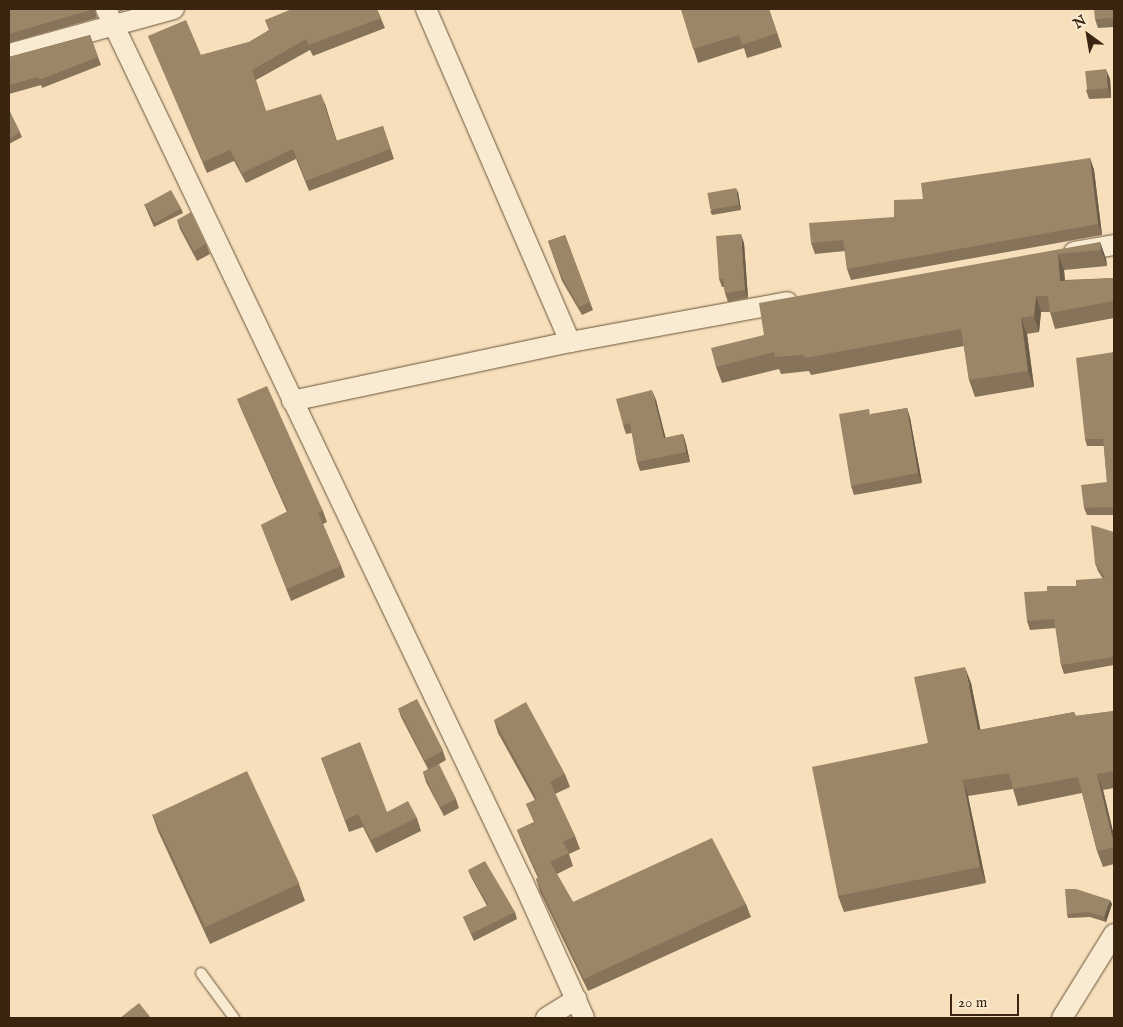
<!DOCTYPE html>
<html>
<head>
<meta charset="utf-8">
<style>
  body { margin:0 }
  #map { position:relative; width:1123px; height:1027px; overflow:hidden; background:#f6dfba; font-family:"IM FELL English",serif }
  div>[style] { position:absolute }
  .roads { filter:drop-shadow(0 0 1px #69543a) drop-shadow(0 0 1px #69543a) }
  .service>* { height:10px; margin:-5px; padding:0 5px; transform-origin:5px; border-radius:5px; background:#f9ead2 }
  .minor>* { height:20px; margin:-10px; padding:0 10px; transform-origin:10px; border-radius:10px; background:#f9ead2 }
  .wall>* { inset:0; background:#867359 }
  .shaded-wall>* { inset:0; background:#6d5e49 }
  .building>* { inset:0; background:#9c8668; transform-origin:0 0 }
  span { translate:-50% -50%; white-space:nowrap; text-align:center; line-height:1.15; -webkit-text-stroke:4.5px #f9ead2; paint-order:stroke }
  .frame { position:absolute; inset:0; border:10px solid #3a2510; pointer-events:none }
  .north { position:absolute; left:1063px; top:10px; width:50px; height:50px; -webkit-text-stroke:4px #f9ead2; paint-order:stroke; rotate:328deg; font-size:14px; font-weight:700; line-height:20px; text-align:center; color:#3a2510 }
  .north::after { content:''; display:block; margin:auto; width:18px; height:22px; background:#3a2510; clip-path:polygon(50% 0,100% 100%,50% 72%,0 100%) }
  .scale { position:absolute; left:950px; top:994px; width:69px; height:22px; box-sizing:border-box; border:2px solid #3a2510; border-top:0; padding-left:6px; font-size:15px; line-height:18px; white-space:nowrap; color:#3a2510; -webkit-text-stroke:4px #f9ead2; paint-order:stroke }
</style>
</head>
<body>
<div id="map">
  <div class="roads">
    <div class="service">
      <div style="left:201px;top:973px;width:56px;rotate:53.7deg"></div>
    </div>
    <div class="minor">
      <div style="left:106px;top:9px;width:967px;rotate:64.47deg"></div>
      <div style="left:523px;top:882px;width:149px;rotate:65.8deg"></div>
      <div style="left:426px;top:9px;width:363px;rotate:66.6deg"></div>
      <div style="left:570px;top:342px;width:221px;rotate:-10.4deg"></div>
      <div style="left:9px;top:54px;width:171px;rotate:-15.3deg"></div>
      <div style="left:1074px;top:252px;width:41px;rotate:-9.9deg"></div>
      <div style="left:292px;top:401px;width:284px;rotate:-12deg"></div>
      <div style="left:546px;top:1018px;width:36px;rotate:-32deg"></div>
      <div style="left:1062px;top:1018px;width:99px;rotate:-58.2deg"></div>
    </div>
  </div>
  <div class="wall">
    <div style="clip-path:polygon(9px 9px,95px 9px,97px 18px,9px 43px)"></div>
    <div style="clip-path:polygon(119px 9px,130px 9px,120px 11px)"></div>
    <div style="clip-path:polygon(377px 9px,385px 28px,313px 56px,310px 50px,256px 80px,266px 111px,325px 104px,336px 141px,383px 126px,394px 159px,309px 191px,296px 159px,246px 183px,234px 161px,207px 173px,148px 36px,201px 55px,249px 42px,269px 30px,265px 20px)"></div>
    <div style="clip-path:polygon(681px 9px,769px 9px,782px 47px,747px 58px,744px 48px,698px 63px)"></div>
    <div style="clip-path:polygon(1114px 9px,1114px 27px,1098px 28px,1095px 19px)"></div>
    <div style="clip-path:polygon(90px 35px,101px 65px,42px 88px,41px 85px,9px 94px,9px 57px)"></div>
    <div style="clip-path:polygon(1110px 79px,1111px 98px,1089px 99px,1086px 90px)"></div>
    <div style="clip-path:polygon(9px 110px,22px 137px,9px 144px)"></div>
    <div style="clip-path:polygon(1090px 158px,1094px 170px,1102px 235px,851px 280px,847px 269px,845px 251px,815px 254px,811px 243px,894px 217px,923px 199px)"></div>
    <div style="clip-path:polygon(738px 192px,741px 210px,712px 215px,710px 211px)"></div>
    <div style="clip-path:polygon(144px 204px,181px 208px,183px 213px,154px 227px)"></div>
    <div style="clip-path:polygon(177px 220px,206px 244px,210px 254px,197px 261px,180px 229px)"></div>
    <div style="clip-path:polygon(565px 235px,593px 310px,582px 315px,562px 281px,548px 241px)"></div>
    <div style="clip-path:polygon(1100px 242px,1106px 259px,1107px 266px,1064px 270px,1065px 280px,1114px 278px,1114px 318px,1055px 329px,1050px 312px,1041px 312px,1039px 332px,1027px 334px,1034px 387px,975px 397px,969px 380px,964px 346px,811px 375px,809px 371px,781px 374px,779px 369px,722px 383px,716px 367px,764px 335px)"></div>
    <div style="clip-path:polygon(744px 243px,748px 298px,728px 302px,725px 293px,724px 287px,722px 287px,719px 279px)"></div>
    <div style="clip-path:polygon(1114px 352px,1114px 515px,1087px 515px,1084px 508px,1107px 482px,1104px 446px,1087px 446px,1085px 439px)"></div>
    <div style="clip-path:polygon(237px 399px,323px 511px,327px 522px,323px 524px,341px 566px,345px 577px,291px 601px,261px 525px,287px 512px,242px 411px)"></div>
    <div style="clip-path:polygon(656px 400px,665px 438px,683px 434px,686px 444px,690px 462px,640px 471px,637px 462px,632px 433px,626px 434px,623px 425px)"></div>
    <div style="clip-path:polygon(907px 408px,910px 418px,922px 483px,854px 495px,851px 486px,871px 414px)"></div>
    <div style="clip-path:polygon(1114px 532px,1114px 665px,1064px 674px,1061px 665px,1056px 628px,1030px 630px,1027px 621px,1047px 591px,1076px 586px,1103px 579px,1098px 571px,1095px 563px)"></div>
    <div style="clip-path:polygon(971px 683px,980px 730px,1074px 712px,1076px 716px,1114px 711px,1114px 788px,1103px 790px,1114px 836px,1114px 864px,1103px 867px,1097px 851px,1082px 793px,1018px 806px,1013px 789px,968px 796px,986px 883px,844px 912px,838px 896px,928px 743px)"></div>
    <div style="clip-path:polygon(398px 708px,443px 751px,446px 760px,436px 766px,456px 799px,459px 808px,444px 816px,426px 782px,423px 772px,428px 769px,401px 717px)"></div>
    <div style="clip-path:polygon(494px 720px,565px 774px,570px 787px,555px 794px,575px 836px,580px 849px,569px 854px,573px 866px,557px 874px,573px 902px,746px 904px,751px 917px,588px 991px,540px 892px,536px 879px,538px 878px,522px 843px,517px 830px,534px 822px,526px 804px,535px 800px,498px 733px)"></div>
    <div style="clip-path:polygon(321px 758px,387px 812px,417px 818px,421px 831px,376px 853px,363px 827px,349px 832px)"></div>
    <div style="clip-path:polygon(152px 814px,299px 884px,305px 901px,210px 944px,158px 831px)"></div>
    <div style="clip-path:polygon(468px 870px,515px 912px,517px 919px,474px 941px,463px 917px,487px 906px,471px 877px)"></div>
    <div style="clip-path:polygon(1112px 904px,1106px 922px,1090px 917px,1068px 918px,1067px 914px)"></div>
  </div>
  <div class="shaded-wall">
    <div style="clip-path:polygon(1106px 69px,1110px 79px,1111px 98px,1108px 88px)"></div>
    <div style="clip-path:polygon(321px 94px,325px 104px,340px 151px,336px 141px)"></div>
    <div style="clip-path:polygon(1090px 158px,1094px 170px,1102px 235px,1098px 224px)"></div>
    <div style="clip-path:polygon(736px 188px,738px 192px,741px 210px,739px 205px)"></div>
    <div style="clip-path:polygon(741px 234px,744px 243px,748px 298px,745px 290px)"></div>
    <div style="clip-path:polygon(1100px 242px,1106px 259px,1107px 266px,1101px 250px)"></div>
    <div style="clip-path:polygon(1058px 254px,1064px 270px,1066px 297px,1060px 281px)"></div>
    <div style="clip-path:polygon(1036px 296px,1041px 312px,1039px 332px,1034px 316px)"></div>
    <div style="clip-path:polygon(1021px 318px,1027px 334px,1034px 387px,1028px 371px)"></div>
    <div style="clip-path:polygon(652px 390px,656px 400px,668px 447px,664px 438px)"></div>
    <div style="clip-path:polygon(907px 408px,910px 418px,922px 483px,918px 473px)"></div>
    <div style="clip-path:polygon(683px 434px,686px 444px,690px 462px,686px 452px)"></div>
    <div style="clip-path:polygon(965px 667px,971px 683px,984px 747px,978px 730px)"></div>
    <div style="clip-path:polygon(1097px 774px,1103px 790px,1114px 836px,1114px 844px)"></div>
    <div style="clip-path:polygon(963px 780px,968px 796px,986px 883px,980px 867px)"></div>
    <div style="clip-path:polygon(1110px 900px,1112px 904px,1106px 922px,1104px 917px)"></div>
  </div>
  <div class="building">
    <div style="clip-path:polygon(9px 9px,94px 9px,9px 34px)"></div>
    <div style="clip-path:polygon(292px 9px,377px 9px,381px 18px,309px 45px,306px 39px,252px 70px,266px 111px,321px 94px,336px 141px,383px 126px,390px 149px,306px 181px,293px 149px,242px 173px,230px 150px,203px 162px,148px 36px,186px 20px,201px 55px,249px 42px,270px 30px,265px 20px)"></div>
    <div style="clip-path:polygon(681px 9px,769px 9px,777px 33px,742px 45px,739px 35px,693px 49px)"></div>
    <div style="clip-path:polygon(1094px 9px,1114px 9px,1114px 18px,1095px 19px)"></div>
    <div style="clip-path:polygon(90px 35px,98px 57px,39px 80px,38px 77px,9px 85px,9px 57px)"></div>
    <div style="left:1106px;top:69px;width:19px;height:21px;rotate:84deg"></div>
    <div style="clip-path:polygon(9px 110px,20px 132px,9px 139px)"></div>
    <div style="clip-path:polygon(1090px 158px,1098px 224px,847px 269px,843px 240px,811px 243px,809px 223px,894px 217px,894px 200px,923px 199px,921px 183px)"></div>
    <div style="left:736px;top:188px;width:17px;height:29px;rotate:80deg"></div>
    <div style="left:171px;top:190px;width:21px;height:30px;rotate:61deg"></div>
    <div style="clip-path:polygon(191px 212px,206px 244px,194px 251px,177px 220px)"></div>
    <div style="clip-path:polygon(741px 234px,745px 290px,725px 293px,723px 278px,719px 279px,716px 236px)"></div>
    <div style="clip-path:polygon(565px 235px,590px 302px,579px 307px,560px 273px,548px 241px)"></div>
    <div style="clip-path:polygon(1100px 242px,1101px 250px,1058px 254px,1060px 281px,1114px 278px,1114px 301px,1050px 313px,1048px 296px,1036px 296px,1034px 316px,1021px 318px,1028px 371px,969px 380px,961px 329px,805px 358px,804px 355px,775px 357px,774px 352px,716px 367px,711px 348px,764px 335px,759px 303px)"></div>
    <div style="clip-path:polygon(1114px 352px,1114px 507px,1084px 508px,1081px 485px,1107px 482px,1103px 439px,1085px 439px,1076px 358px)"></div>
    <div style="clip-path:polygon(267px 386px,323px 511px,318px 513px,341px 566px,287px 589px,261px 525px,288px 511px,237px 399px)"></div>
    <div style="clip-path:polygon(652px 390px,664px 438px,683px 434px,686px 452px,637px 462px,630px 423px,623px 425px,616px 399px)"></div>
    <div style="clip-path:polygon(907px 408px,918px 473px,851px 486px,839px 414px,869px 409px,870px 415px)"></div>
    <div style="clip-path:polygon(1091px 525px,1114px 532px,1114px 657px,1061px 665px,1054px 619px,1027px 621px,1024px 592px,1047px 591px,1047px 586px,1076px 586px,1076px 580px,1105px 578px,1095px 563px)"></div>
    <div style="clip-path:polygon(965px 667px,978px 730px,1074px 712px,1075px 716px,1114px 711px,1114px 771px,1097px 774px,1114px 844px,1114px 847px,1097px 851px,1078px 777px,1013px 789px,1009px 773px,963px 780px,980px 867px,838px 896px,812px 767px,928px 743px,914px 677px)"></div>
    <div style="left:417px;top:699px;width:58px;height:21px;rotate:63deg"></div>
    <div style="clip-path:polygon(526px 702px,565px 774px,550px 782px,575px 836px,563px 842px,569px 853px,550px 862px,573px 902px,712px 838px,746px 904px,584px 979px,536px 879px,539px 877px,517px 830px,535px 822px,526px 804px,537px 799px,494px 720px)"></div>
    <div style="clip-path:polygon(360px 742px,387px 812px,408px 801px,417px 818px,371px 840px,358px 814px,345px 820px,321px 758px)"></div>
    <div style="left:439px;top:764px;width:39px;height:18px;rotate:64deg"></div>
    <div style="left:247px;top:771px;width:124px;height:104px;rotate:65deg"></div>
    <div style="clip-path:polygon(485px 861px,515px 912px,471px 934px,463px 917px,488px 905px,468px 870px)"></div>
    <div style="clip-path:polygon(1065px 889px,1076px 889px,1110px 900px,1104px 917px,1088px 912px,1067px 914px)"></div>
    <div style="clip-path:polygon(139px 1003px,151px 1018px,120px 1018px)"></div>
  </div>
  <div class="frame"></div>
  <div class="north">N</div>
  <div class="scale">20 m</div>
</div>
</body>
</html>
